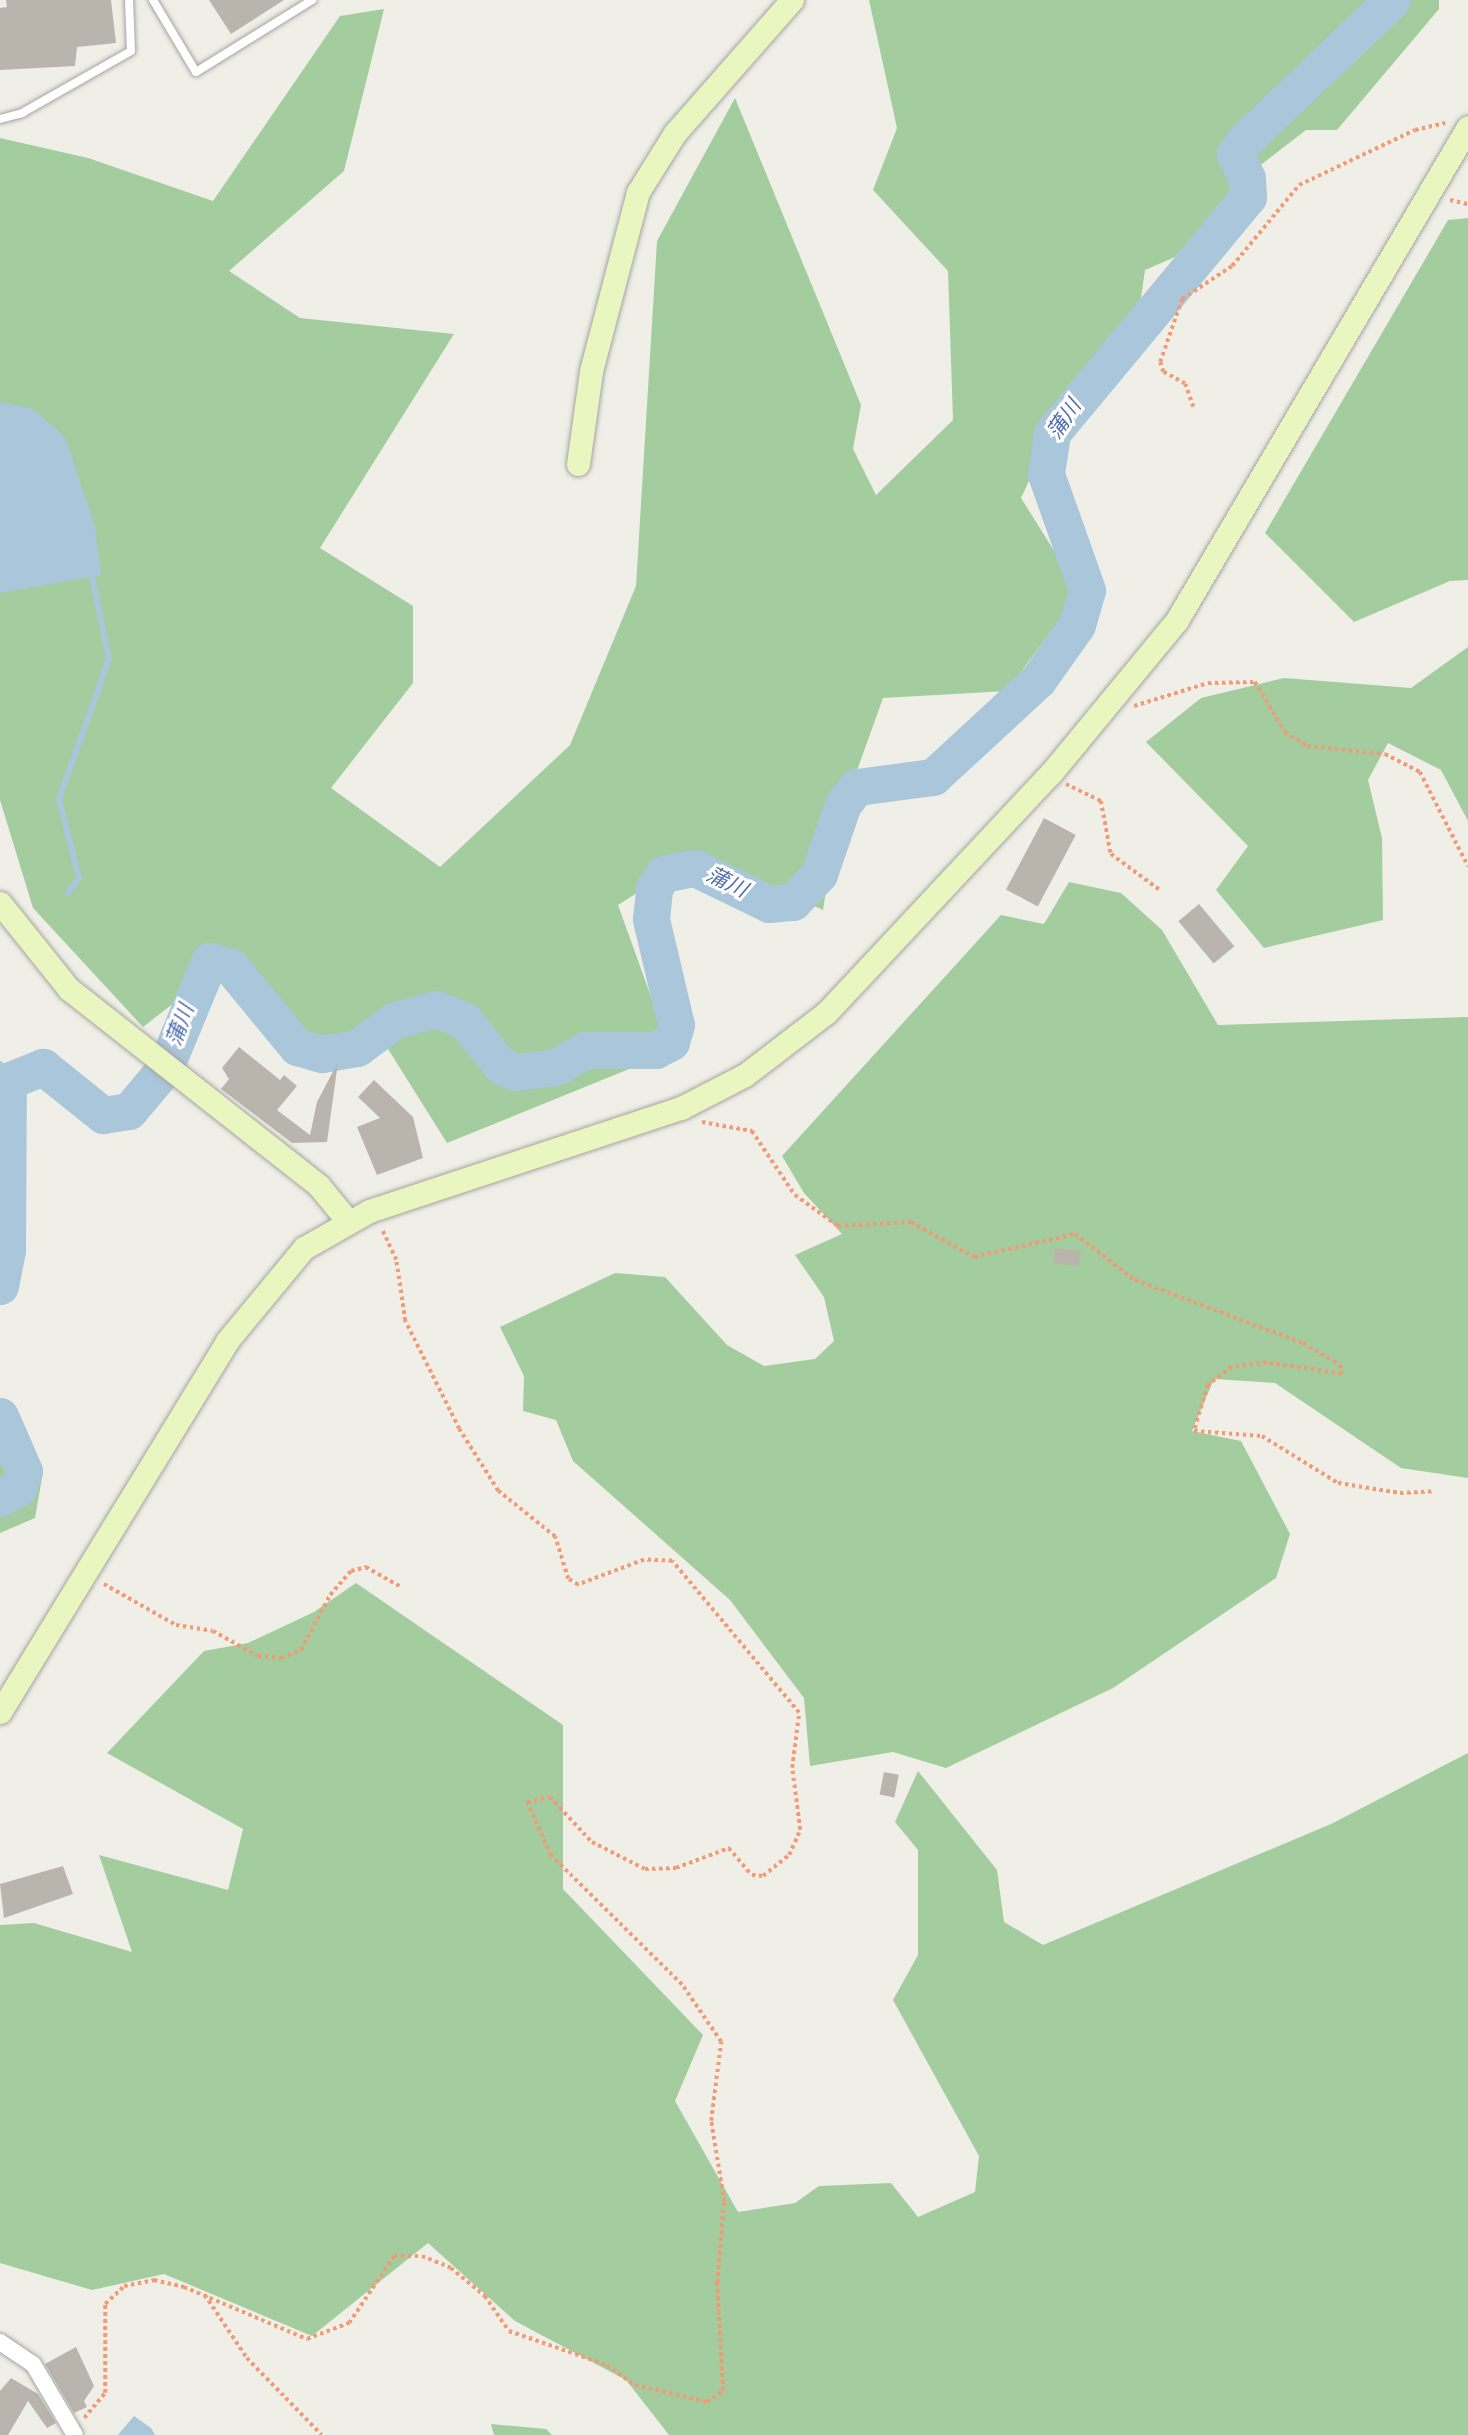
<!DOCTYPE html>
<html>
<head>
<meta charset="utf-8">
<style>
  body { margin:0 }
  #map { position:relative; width:1468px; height:2435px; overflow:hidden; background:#f0efe7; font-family:Figtree,"Noto Sans JP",sans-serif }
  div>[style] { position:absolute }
  .forest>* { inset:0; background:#a3cd9e }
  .water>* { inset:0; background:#aac6db }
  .stream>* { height:6px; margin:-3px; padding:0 3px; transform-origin:3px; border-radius:3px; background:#aac6db }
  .river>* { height:37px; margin:-18.5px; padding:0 18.5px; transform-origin:18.5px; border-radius:18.5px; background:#aac6db }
  .building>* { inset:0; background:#b9b5ad; transform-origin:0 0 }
  .path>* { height:3.5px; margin-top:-1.75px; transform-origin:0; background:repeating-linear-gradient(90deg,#f39a75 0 3.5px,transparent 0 7px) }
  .roads { filter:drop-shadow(0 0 2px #a4a4a4) drop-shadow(0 0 2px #a4a4a4) }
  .lane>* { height:8px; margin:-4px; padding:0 4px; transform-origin:4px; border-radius:4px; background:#fff }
  .street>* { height:16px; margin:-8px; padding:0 8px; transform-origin:8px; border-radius:8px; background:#fff }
  .secondary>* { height:23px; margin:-11.5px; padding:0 11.5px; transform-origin:11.5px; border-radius:11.5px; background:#e9f6bf }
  span { translate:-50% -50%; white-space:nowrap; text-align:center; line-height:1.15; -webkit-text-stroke:6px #fff; paint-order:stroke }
  .water-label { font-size:21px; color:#516dab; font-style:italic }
</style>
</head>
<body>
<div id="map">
  <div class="forest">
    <div style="clip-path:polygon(869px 0,1439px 0,1439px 9px,1337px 130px,1306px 130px,1231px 188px,1240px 229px,1145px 270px,1136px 333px,1051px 433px,1021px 498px,1080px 592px,1007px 691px,883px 698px,836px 829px,823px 910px,700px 853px,618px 905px,671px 1052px,447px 1143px,388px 1049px,319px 1057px,215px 971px,143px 1027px,33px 908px,0 800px,0 138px,88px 158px,213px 201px,340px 16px,384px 9px,344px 171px,229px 271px,300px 318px,454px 334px,320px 548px,413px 606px,413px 683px,331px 788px,440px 867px,570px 745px,636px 586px,657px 241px,735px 98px,861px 405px,853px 449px,876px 495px,953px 420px,948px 271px,873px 190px,897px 128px)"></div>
    <div style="clip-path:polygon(1468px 218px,1468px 580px,1450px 581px,1354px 622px,1265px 533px,1448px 220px)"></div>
    <div style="clip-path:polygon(1468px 647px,1468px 821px,1441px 770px,1388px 743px,1368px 780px,1382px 838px,1383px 920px,1264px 948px,1216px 890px,1248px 846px,1146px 742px,1201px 698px,1284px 678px,1411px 688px)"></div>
    <div style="clip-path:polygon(1069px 882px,1121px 893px,1162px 930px,1218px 1025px,1468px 1017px,1468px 1478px,1401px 1468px,1275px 1383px,1214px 1379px,1192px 1431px,1241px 1441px,1290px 1534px,1276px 1578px,1113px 1688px,946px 1768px,893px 1752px,810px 1766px,804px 1698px,730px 1600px,573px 1461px,556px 1420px,523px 1411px,524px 1376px,500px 1327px,615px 1273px,665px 1277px,727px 1345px,764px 1366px,815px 1359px,834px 1341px,824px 1297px,795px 1255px,842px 1234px,804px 1193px,782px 1156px,1001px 915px,1044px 924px)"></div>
    <div style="clip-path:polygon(0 1399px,43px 1472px,35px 1518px,0 1533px)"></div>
    <div style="clip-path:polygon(356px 1583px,563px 1725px,563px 1889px,703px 2035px,675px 2101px,738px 2212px,795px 2203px,819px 2186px,891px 2183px,918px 2217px,975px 2192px,979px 2156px,893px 2000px,918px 1955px,918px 1850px,895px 1822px,918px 1771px,997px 1870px,1004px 1922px,1043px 1945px,1331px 1824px,1468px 1753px,1468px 2435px,669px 2435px,626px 2380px,515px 2321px,428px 2243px,312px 2336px,164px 2274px,92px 2290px,0 2263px,0 1925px,34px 1923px,132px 1952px,99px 1855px,228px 1890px,243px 1829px,107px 1753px,204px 1651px,248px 1643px,314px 1612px)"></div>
    <div style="clip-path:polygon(491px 2424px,546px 2429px,552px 2435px,494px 2435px)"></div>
  </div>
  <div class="water">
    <div style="clip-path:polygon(0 402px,33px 409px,65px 437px,95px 526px,101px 575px,0 593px)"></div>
    <div style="clip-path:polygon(134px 2416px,151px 2428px,155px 2435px,118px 2435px)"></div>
  </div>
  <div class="stream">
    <div style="left:68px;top:893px;width:19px;rotate:-54deg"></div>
    <div style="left:79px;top:878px;width:81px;rotate:-104.2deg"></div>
    <div style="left:59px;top:799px;width:149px;rotate:-70.3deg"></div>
    <div style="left:109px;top:659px;width:84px;rotate:-101.7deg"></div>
    <div style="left:0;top:1064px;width:19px;rotate:65deg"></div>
  </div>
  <div class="river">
    <div style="left:0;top:1286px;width:36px;rotate:-79deg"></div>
    <div style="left:7px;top:1251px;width:170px;rotate:-89.7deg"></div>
    <div style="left:8px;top:1081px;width:38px;rotate:-22deg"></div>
    <div style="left:43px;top:1067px;width:77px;rotate:38.7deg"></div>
    <div style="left:103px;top:1115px;width:26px;rotate:-9deg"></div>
    <div style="left:129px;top:1111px;width:56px;rotate:-50.1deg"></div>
    <div style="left:165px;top:1068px;width:116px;rotate:-67.6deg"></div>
    <div style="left:209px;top:961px;width:23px;rotate:15deg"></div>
    <div style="left:231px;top:967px;width:104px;rotate:50.5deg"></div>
    <div style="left:297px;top:1047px;width:26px;rotate:16deg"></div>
    <div style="left:322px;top:1054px;width:36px;rotate:-10deg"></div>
    <div style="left:357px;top:1048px;width:47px;rotate:-36.4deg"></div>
    <div style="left:395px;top:1020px;width:42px;rotate:-15deg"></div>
    <div style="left:436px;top:1009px;width:31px;rotate:22deg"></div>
    <div style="left:465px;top:1021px;width:56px;rotate:51.5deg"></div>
    <div style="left:500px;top:1065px;width:17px;rotate:25deg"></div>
    <div style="left:515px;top:1072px;width:41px;rotate:-7deg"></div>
    <div style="left:556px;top:1067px;width:34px;rotate:-30deg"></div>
    <div style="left:585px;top:1050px;width:71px"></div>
    <div style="left:656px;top:1050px;width:17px;rotate:-28deg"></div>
    <div style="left:671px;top:1042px;width:18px;rotate:-74deg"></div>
    <div style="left:676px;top:1025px;width:109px;rotate:-103.3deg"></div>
    <div style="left:651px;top:919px;width:31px;rotate:-84deg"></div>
    <div style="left:654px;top:888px;width:17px;rotate:-57deg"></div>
    <div style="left:663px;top:874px;width:33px;rotate:-11deg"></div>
    <div style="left:695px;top:868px;width:82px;rotate:25.9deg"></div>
    <div style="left:769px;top:904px;width:24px;rotate:-5deg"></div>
    <div style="left:793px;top:902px;width:38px;rotate:-47deg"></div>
    <div style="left:819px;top:874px;width:74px;rotate:-71.1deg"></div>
    <div style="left:843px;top:804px;width:22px;rotate:-51deg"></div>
    <div style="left:857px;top:787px;width:77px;rotate:-7.5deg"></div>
    <div style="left:933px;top:777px;width:143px;rotate:-42.7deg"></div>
    <div style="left:1038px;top:680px;width:67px;rotate:-54.7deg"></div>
    <div style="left:1077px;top:625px;width:36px;rotate:-74deg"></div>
    <div style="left:1087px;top:590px;width:123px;rotate:-109.5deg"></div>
    <div style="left:1046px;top:474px;width:41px;rotate:-81.7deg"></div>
    <div style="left:1052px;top:433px;width:307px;rotate:-50.3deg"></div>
    <div style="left:1248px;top:197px;width:19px;rotate:-93deg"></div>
    <div style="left:1247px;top:178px;width:27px;rotate:-117deg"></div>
    <div style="left:1235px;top:154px;width:16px;rotate:-55deg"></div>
    <div style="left:1244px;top:141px;width:204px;rotate:-43.6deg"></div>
    <div style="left:0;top:1416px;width:60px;rotate:66.4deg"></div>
    <div style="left:24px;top:1471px;width:18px;rotate:109deg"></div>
    <div style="left:18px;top:1488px;width:21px;rotate:151deg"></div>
  </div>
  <div class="building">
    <div style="clip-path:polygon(6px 0,111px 0,116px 43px,77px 47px,75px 66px,0 70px,0 8px,7px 7px)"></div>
    <div style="clip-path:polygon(209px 0,284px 0,231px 34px)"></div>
    <div style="left:1044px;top:818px;width:36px;height:81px;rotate:28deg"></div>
    <div style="left:1199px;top:904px;width:55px;height:27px;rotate:50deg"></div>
    <div style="clip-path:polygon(239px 1047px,280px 1080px,284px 1075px,297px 1086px,277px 1110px,310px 1135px,317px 1102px,338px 1062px,327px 1142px,292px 1143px,221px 1089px,229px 1079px,222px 1068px)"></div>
    <div style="clip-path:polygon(374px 1080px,413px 1117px,423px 1158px,377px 1175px,357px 1127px,380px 1118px,358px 1097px)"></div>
    <div style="left:1055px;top:1248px;width:26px;height:15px;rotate:7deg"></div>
    <div style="left:884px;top:1772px;width:15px;height:23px;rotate:11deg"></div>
    <div style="clip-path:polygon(63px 1866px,73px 1894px,4px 1918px,0 1884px)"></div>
    <div style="clip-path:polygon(76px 2347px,94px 2386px,84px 2401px,87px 2407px,74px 2413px,45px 2364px)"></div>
    <div style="clip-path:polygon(11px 2378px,38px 2394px,56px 2423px,47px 2428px,28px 2401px,8px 2435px,0 2435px,0 2391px)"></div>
  </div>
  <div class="path">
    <div style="left:1450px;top:200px;width:18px;rotate:13deg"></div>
    <div style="left:1193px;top:407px;width:24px;rotate:-109deg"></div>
    <div style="left:1185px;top:384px;width:25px;rotate:-151deg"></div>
    <div style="left:1163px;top:372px;width:10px;rotate:-107deg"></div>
    <div style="left:1160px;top:362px;width:67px;rotate:-70.8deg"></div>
    <div style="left:1182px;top:299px;width:60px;rotate:-33.4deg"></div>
    <div style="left:1232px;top:266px;width:105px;rotate:-50.4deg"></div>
    <div style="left:1299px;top:185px;width:128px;rotate:-25.4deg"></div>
    <div style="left:1415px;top:130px;width:31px;rotate:-13deg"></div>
    <div style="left:1134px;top:706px;width:77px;rotate:-17.3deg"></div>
    <div style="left:1208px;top:683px;width:47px;rotate:-1.2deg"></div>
    <div style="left:1255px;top:682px;width:58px;rotate:59deg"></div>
    <div style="left:1285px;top:732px;width:26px;rotate:32deg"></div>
    <div style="left:1307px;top:746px;width:78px;rotate:5.9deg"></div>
    <div style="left:1385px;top:754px;width:39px;rotate:27deg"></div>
    <div style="left:1420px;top:772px;width:106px;rotate:62.9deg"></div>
    <div style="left:1066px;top:784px;width:39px;rotate:26deg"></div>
    <div style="left:1101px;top:801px;width:54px;rotate:79.3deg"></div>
    <div style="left:1111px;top:854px;width:61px;rotate:36.3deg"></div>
    <div style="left:702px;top:1122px;width:51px;rotate:10.2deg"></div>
    <div style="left:752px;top:1131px;width:77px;rotate:56.1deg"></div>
    <div style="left:795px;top:1195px;width:53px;rotate:35.8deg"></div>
    <div style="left:838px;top:1226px;width:73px;rotate:-3.1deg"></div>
    <div style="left:911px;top:1222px;width:72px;rotate:29.1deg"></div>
    <div style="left:974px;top:1257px;width:104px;rotate:-12.8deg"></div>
    <div style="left:1075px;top:1234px;width:76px;rotate:37.5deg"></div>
    <div style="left:1135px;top:1280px;width:179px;rotate:20.6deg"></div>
    <div style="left:1303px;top:1343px;width:43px;rotate:30.7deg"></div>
    <div style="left:1340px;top:1365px;width:9px;rotate:77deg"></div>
    <div style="left:1342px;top:1374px;width:76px;rotate:-171.7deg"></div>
    <div style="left:1267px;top:1363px;width:35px;rotate:173deg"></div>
    <div style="left:1232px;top:1367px;width:30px;rotate:143deg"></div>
    <div style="left:1208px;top:1385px;width:48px;rotate:106.9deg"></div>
    <div style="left:1194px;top:1431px;width:68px;rotate:4.2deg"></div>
    <div style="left:1262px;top:1436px;width:89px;rotate:31.7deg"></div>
    <div style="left:1338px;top:1483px;width:63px;rotate:9.2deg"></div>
    <div style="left:1400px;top:1493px;width:34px;rotate:-3deg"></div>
    <div style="left:104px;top:1584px;width:83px;rotate:29.7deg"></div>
    <div style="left:176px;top:1625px;width:37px;rotate:9deg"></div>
    <div style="left:213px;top:1631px;width:51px;rotate:29.1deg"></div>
    <div style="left:258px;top:1656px;width:23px;rotate:5deg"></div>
    <div style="left:281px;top:1658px;width:22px;rotate:-22deg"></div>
    <div style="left:301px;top:1650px;width:62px;rotate:-62.2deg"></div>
    <div style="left:330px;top:1595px;width:32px;rotate:-49deg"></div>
    <div style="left:351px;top:1571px;width:16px;rotate:-15deg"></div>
    <div style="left:366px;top:1567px;width:40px;rotate:29.7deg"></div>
    <div style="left:205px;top:2295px;width:76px;rotate:56.3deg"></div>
    <div style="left:247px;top:2358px;width:107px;rotate:45.8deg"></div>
    <div style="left:84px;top:2418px;width:33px;rotate:-50deg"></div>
    <div style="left:105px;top:2393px;width:89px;rotate:-90deg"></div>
    <div style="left:105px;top:2304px;width:26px;rotate:-43deg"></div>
    <div style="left:124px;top:2286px;width:31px;rotate:-11deg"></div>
    <div style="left:154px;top:2280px;width:31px;rotate:13deg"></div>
    <div style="left:184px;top:2287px;width:134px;rotate:22.9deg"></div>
    <div style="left:307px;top:2339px;width:45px;rotate:-20.9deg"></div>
    <div style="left:349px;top:2323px;width:81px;rotate:-56.1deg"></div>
    <div style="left:394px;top:2256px;width:28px"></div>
    <div style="left:422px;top:2256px;width:31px;rotate:22deg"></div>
    <div style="left:451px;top:2268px;width:44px;rotate:39.5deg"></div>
    <div style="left:485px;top:2296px;width:42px;rotate:55.6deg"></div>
    <div style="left:509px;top:2331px;width:104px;rotate:19.1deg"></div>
    <div style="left:607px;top:2365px;width:34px;rotate:36deg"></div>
    <div style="left:635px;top:2385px;width:74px;rotate:13.3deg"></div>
    <div style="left:707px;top:2402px;width:19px;rotate:-35deg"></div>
    <div style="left:723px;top:2391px;width:108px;rotate:-93.2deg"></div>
    <div style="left:717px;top:2283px;width:81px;rotate:-85.1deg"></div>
    <div style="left:724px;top:2202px;width:82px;rotate:-99.1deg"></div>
    <div style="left:711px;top:2121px;width:80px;rotate:-82.8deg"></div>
    <div style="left:721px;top:2042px;width:69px;rotate:-124.4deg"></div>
    <div style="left:682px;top:1985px;width:184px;rotate:-135.4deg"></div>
    <div style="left:551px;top:1856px;width:59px;rotate:-114deg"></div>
    <div style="left:527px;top:1802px;width:24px;rotate:-12deg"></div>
    <div style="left:550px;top:1797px;width:62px;rotate:47deg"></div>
    <div style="left:592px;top:1842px;width:59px;rotate:27deg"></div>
    <div style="left:645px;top:1869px;width:31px;rotate:-2deg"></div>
    <div style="left:676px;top:1868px;width:57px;rotate:-20.7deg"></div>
    <div style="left:729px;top:1848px;width:35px;rotate:50deg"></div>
    <div style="left:752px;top:1875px;width:11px;rotate:5deg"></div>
    <div style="left:763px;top:1876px;width:33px;rotate:-39deg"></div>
    <div style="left:789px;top:1855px;width:27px;rotate:-66deg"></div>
    <div style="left:800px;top:1830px;width:63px;rotate:-97.4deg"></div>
    <div style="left:792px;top:1768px;width:55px;rotate:-82.7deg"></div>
    <div style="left:799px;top:1713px;width:198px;rotate:-129.9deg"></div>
    <div style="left:672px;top:1561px;width:28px;rotate:-178deg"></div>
    <div style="left:644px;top:1560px;width:71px;rotate:159.3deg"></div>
    <div style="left:578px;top:1585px;width:12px;rotate:-149deg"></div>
    <div style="left:568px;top:1579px;width:44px;rotate:-107.2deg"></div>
    <div style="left:555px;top:1537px;width:73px;rotate:-141.1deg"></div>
    <div style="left:498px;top:1491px;width:73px;rotate:-122.2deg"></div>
    <div style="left:459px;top:1429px;width:121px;rotate:-116.6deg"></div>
    <div style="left:405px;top:1321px;width:62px;rotate:-98.4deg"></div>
    <div style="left:396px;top:1260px;width:33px;rotate:-115deg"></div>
  </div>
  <div class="roads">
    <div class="lane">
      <div style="left:153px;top:0;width:84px;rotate:59.2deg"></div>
      <div style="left:196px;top:72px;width:137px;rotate:-31.8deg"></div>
      <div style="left:0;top:119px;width:23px;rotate:-15deg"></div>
      <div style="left:22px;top:113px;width:125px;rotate:-29.6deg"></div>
      <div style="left:131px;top:51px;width:51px;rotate:-92.2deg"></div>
    </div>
    <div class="street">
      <div style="left:0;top:2342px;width:40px;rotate:34deg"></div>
      <div style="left:33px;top:2364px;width:82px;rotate:59.4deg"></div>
    </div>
    <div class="secondary">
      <div style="left:578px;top:464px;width:94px;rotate:-82deg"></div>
      <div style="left:591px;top:371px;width:185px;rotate:-75.3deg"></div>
      <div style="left:638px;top:192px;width:70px;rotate:-57.9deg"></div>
      <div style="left:675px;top:133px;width:177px;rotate:-48.7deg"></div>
      <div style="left:0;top:903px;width:110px;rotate:51.3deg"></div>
      <div style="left:69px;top:989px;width:318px;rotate:38.2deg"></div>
      <div style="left:319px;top:1186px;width:44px;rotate:50.5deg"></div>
      <div style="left:0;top:1712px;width:435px;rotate:-58.5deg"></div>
      <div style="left:227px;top:1341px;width:121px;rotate:-50.4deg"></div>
      <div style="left:304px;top:1248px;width:75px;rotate:-29.6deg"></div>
      <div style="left:369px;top:1211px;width:329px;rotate:-18.3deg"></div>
      <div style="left:681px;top:1108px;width:72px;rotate:-27.3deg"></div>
      <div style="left:745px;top:1075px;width:103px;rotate:-37.5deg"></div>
      <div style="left:827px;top:1012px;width:328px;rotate:-46.9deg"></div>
      <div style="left:1051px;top:773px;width:198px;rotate:-50.5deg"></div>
      <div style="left:1177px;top:620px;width:572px;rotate:-59.45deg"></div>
    </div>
  </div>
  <div class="water-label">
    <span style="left:1064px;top:419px;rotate:-56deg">蒲川</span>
    <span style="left:727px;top:882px;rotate:26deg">蒲川</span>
    <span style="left:180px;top:1025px;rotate:-70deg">蒲川</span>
  </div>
</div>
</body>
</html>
